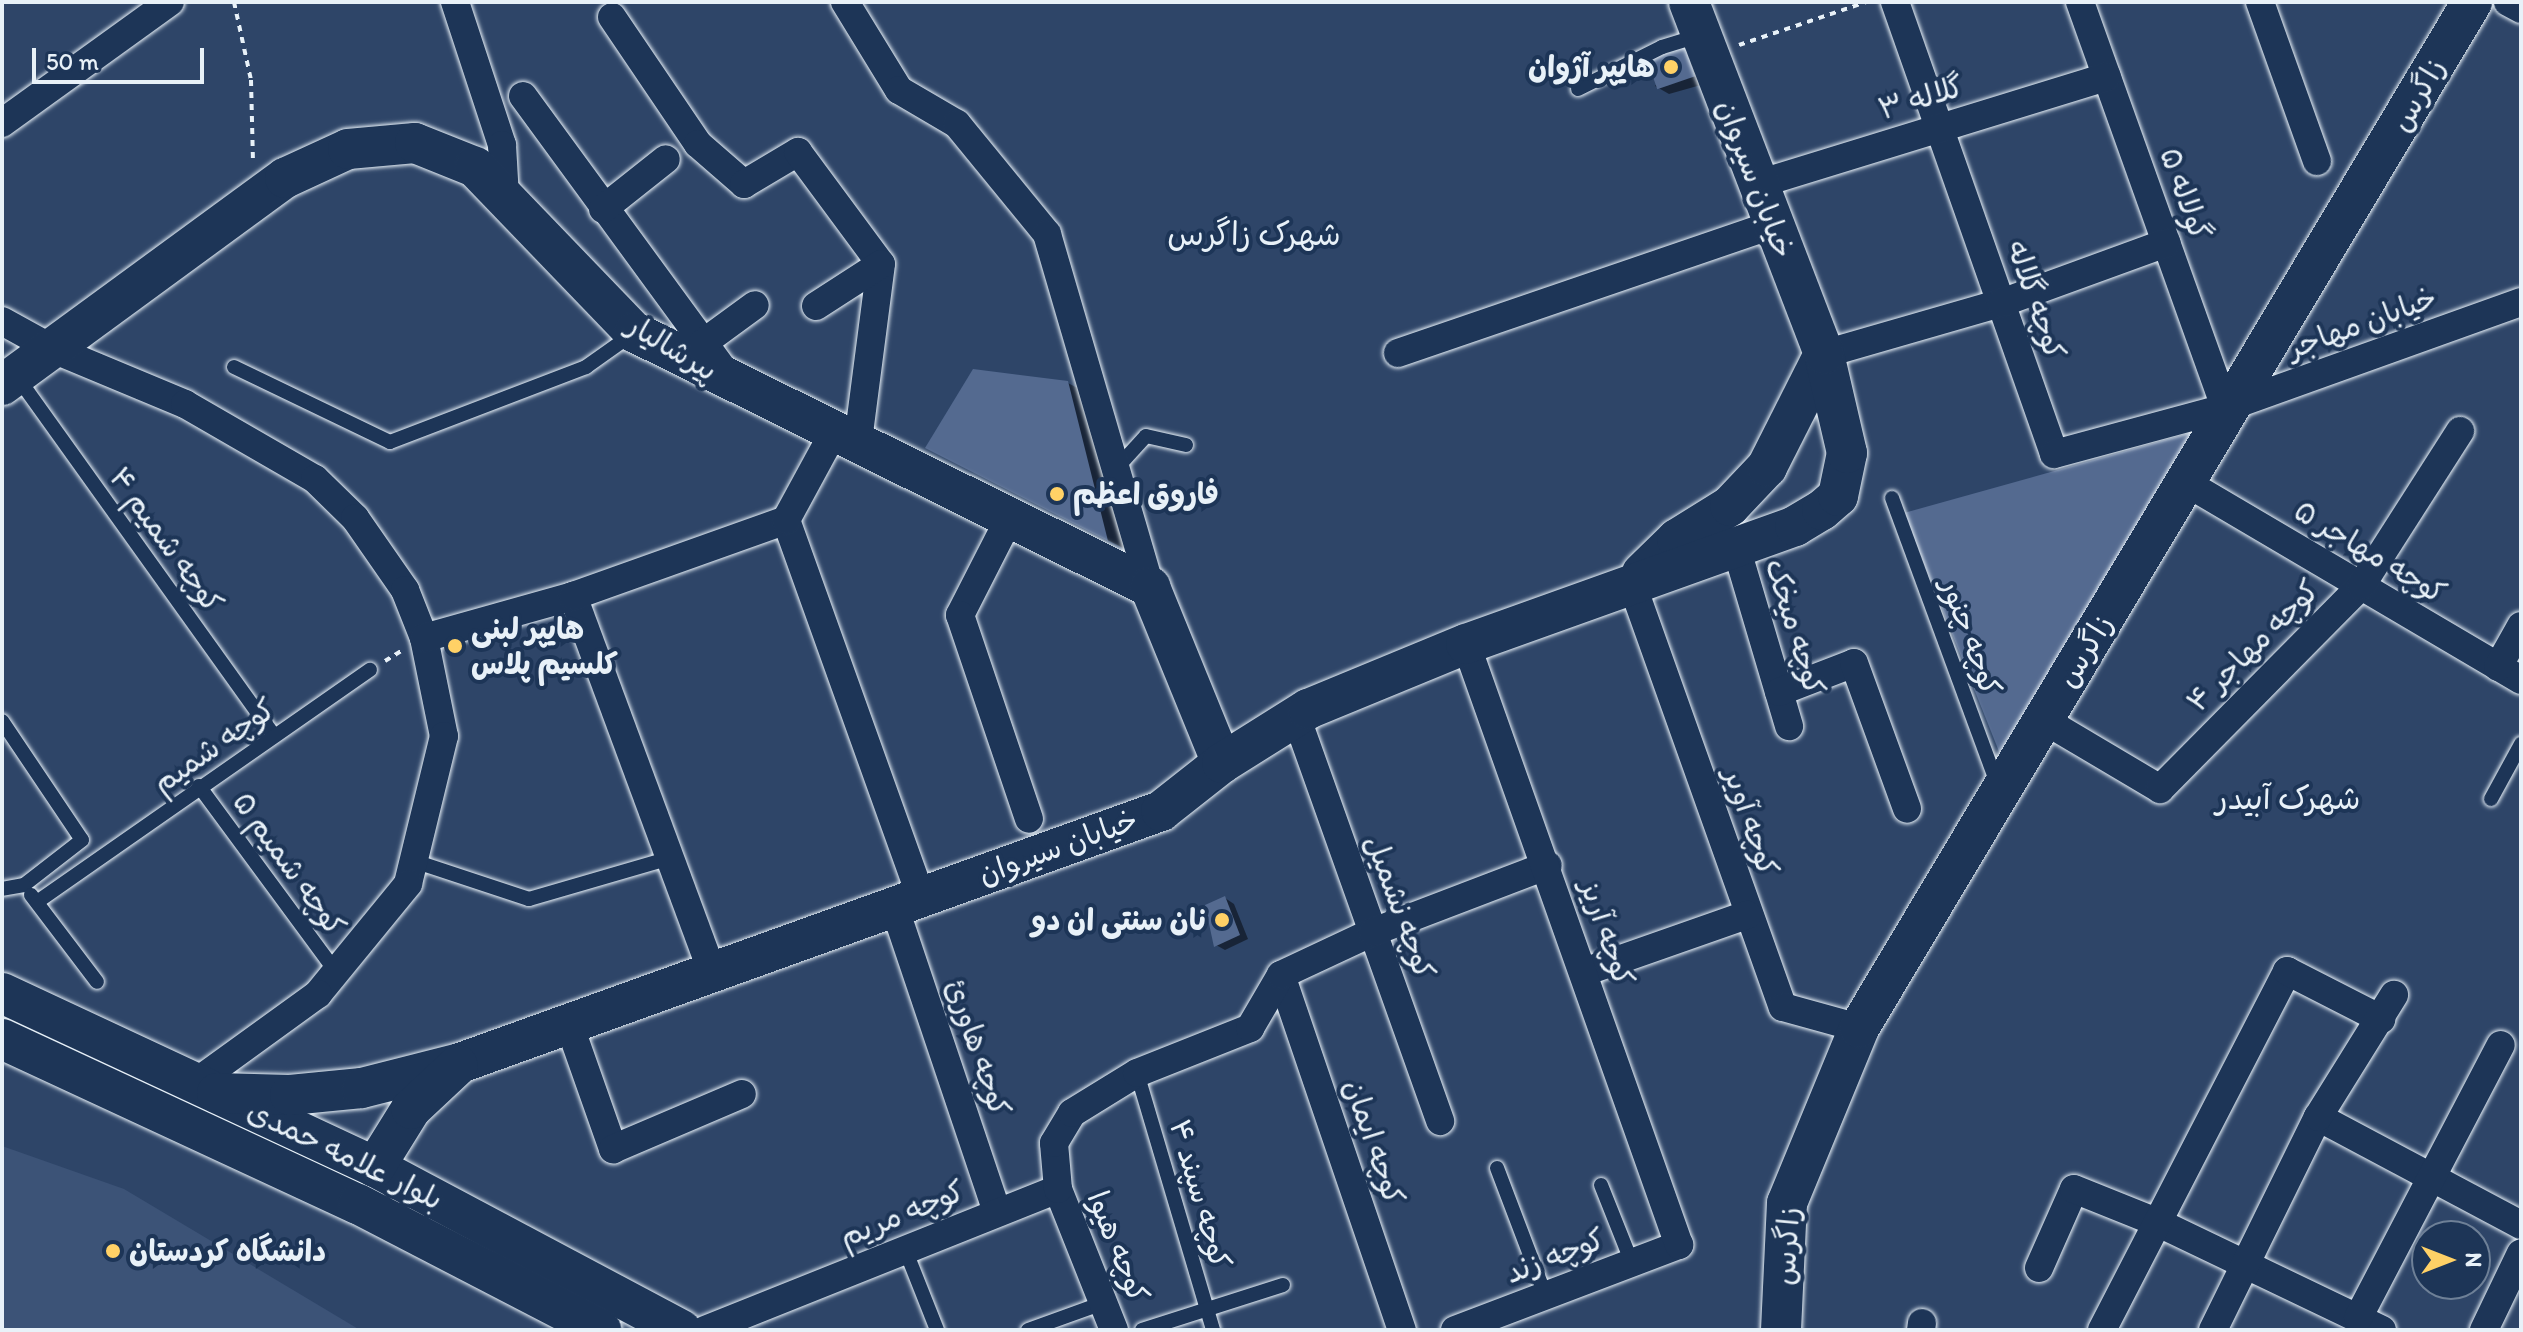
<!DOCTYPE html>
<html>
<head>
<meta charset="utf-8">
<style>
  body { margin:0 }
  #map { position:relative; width:2523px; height:1332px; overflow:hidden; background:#2e4568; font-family:Itim,"Playpen Sans Arabic",sans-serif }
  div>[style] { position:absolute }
  .built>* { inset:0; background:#3c5377 }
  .shadow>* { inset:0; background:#0007 }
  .building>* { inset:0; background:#546a90; transform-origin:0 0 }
  .path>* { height:4px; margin-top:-2px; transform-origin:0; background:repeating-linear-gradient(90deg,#e8f1f8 0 6px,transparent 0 12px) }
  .roads { filter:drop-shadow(0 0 2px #e8f1f8) drop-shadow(0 0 2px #e8f1f8) }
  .lane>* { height:14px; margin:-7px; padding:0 7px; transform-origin:7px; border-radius:7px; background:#1d3557 }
  .street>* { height:28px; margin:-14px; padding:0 14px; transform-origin:14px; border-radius:14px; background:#1d3557 }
  .secondary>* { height:40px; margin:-20px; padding:0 20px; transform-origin:20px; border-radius:20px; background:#1d3557 }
  .dots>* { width:22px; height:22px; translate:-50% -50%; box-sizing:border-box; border:4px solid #1d3557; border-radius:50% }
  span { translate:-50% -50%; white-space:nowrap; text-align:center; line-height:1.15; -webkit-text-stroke:8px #1d3557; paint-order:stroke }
  .poi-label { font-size:30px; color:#e8f1f8; font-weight:700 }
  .right { translate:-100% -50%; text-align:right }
  .left { translate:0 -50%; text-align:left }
  .street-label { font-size:30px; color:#e8f1f8 }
  .neighbourhood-label { font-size:32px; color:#e8f1f8 }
  .frame { position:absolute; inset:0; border:4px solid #e8f1f8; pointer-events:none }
  .north { position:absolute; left:2411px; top:1220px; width:80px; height:80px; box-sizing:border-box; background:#1d3557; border:2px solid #6e8097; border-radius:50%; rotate:90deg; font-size:22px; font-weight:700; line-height:32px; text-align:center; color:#e8f1f8 }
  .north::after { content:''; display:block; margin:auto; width:28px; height:36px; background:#ffd166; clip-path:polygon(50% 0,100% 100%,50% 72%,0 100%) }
  .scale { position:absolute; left:32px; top:48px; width:172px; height:36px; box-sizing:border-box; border:4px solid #e8f1f8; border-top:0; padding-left:10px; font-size:24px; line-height:28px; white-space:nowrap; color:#e8f1f8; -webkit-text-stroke:6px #1d3557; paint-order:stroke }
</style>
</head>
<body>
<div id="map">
  <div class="built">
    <div style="clip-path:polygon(2px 1146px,124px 1189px,360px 1330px,2px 1330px)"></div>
  </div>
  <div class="shadow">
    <div style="clip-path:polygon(1685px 49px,1699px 57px,1708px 83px,1669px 94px,1655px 86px)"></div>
    <div style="clip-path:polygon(1068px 383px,1087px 393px,1125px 549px,946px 457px)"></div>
    <div style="clip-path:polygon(1225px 898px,1234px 904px,1248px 939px,1225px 950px,1216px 945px)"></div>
  </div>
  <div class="building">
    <div style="left:1685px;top:47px;width:31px;height:40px;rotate:71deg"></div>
    <div style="clip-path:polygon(973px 369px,1068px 381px,1108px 541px,925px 448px)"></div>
    <div style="clip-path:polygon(2194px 432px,2000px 754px,1904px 513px)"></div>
    <div style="clip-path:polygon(1225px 896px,1240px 935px,1214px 947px,1205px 905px)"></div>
  </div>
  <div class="path">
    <div style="left:234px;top:2px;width:80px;rotate:77.7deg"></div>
    <div style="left:251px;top:80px;width:83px;rotate:88.6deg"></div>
    <div style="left:1739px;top:45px;width:134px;rotate:-18.7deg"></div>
    <div style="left:385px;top:661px;width:19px;rotate:-32deg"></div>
  </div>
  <div class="roads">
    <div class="lane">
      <div style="left:1578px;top:89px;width:94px;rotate:-26.6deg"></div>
      <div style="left:1662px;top:47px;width:41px;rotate:-17.1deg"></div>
      <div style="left:234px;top:367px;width:173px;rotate:25.7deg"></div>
      <div style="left:390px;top:442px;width:210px;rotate:-20.9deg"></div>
      <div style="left:586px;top:367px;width:55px;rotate:-35.4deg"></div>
      <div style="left:18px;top:378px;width:439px;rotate:54.4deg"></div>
      <div style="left:1114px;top:471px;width:47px;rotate:-47.6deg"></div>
      <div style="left:1146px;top:436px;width:41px;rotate:12.7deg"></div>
      <div style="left:1892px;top:498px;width:304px;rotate:69.8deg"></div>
      <div style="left:2px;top:721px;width:143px;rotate:56.1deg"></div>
      <div style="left:82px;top:840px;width:73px;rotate:142.2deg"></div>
      <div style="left:24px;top:885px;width:22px;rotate:170deg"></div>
      <div style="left:199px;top:786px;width:232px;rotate:53.6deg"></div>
      <div style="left:2491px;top:799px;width:63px;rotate:-61.4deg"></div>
      <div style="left:414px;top:861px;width:121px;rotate:18.3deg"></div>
      <div style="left:529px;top:899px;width:147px;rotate:-16.2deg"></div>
      <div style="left:31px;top:895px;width:109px;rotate:52.8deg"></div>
      <div style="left:37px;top:902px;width:406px;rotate:-34.9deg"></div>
      <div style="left:1137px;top:1073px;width:268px;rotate:73.5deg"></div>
      <div style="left:1497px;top:1168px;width:138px;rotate:69.2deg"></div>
      <div style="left:1601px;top:1185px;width:84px;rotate:68.3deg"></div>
      <div style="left:905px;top:1249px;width:87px;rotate:68.4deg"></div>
      <div style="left:1028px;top:1330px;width:80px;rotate:-19.8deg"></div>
      <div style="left:1142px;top:1330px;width:148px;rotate:-17.7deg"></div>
    </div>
    <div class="street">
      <div style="left:455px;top:2px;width:151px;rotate:71.8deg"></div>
      <div style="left:502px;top:145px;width:52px;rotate:86.7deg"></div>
      <div style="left:845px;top:2px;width:103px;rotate:58.5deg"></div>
      <div style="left:899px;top:90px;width:67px;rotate:30.4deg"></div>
      <div style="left:957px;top:124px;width:142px;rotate:50.7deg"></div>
      <div style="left:1047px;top:234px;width:368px;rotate:73.7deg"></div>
      <div style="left:1895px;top:2px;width:479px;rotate:70.6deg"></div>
      <div style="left:2054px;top:454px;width:177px;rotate:-15.1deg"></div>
      <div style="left:2225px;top:408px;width:314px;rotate:-19.7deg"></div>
      <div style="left:2080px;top:2px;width:431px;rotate:70.3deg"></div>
      <div style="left:2260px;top:2px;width:169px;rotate:70.3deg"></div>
      <div style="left:2508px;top:2px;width:15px;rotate:28deg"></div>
      <div style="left:612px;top:17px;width:153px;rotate:55.9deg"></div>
      <div style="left:698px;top:144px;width:61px;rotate:41deg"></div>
      <div style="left:744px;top:184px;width:63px;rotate:-30.7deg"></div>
      <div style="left:798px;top:152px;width:139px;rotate:53.5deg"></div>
      <div style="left:881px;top:264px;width:179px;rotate:97.4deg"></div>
      <div style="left:523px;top:96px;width:343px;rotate:53.8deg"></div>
      <div style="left:2px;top:123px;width:207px;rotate:-35.8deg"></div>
      <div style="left:1755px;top:185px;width:368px;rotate:-17.1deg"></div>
      <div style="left:603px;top:209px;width:80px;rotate:-38.4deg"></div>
      <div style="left:816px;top:306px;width:77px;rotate:-32.9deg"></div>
      <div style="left:2px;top:321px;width:58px;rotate:28.8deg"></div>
      <div style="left:53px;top:349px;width:143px;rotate:22.6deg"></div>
      <div style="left:185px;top:404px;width:150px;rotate:30deg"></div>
      <div style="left:315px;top:479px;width:56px;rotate:44.3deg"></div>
      <div style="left:355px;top:518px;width:88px;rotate:55.2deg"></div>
      <div style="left:405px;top:590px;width:52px;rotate:68.4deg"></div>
      <div style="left:424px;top:638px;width:100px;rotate:78.5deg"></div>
      <div style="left:444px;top:736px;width:152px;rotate:103.7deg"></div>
      <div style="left:408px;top:884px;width:142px;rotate:129.3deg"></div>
      <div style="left:318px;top:994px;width:152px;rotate:144.1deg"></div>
      <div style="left:703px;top:343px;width:64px;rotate:-36.2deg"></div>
      <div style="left:1398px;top:353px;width:395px;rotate:-18.9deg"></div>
      <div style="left:1824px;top:354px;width:184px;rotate:-16.1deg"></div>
      <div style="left:2001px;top:303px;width:176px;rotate:-20deg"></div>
      <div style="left:2185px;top:482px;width:390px;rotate:30.5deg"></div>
      <div style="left:1009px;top:519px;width:108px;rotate:117deg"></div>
      <div style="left:960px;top:615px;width:215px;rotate:71.3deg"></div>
      <div style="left:786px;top:520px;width:400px;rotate:70.3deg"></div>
      <div style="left:1736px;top:547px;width:187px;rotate:73.5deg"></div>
      <div style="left:1632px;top:584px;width:449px;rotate:70.4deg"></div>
      <div style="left:1783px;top:1007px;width:79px;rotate:15.4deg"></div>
      <div style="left:573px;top:596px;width:401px;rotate:69.7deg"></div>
      <div style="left:424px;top:638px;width:155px;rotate:-15.7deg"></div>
      <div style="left:573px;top:596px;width:226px;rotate:-19.6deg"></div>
      <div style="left:786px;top:520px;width:105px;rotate:-61.5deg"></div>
      <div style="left:2498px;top:667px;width:47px;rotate:-60.7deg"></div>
      <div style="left:1779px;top:692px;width:80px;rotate:-21.1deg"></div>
      <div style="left:1854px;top:663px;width:155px;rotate:70deg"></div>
      <div style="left:1296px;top:716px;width:430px;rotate:70.4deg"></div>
      <div style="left:2044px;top:720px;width:135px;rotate:30.7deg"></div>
      <div style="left:2160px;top:789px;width:286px;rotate:-45.3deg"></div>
      <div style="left:2361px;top:586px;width:184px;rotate:-57.4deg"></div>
      <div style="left:894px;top:906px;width:323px;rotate:71.4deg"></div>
      <div style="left:1584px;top:972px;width:173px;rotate:-19.3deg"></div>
      <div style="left:1281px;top:975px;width:375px;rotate:71.2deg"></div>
      <div style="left:569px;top:1024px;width:133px;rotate:70.6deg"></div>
      <div style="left:613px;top:1149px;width:140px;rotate:-23.1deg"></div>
      <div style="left:2318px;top:1117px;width:230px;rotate:28deg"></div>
      <div style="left:2039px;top:1268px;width:86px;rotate:-66.1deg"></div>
      <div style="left:2074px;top:1189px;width:94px;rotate:21.9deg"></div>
      <div style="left:2161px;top:1224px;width:245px;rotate:25.6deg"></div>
      <div style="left:2358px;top:1318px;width:308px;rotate:-62.4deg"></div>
      <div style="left:705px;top:1330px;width:380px;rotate:-21.8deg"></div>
      <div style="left:1114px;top:1330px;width:152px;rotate:-111.7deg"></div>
      <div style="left:1058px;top:1189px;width:46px;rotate:-95deg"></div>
      <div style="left:1054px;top:1143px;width:35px;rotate:-59deg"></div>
      <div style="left:1072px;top:1113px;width:76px;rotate:-31.6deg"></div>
      <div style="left:1137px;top:1073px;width:122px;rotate:-21.7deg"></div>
      <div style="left:1250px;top:1028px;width:61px;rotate:-59.7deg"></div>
      <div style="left:1281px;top:975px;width:102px;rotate:-25.1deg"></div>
      <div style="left:1373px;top:932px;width:187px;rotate:-20.9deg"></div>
      <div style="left:1455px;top:1330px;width:240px;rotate:-20.8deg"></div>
      <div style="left:1679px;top:1245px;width:638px;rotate:-109.51deg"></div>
      <div style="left:1921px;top:1330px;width:7px;rotate:-82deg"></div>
      <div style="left:2102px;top:1330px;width:404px;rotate:-62.7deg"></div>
      <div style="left:2287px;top:971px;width:106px;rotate:27.1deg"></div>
      <div style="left:2213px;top:1330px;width:237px;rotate:-63.8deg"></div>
      <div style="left:2318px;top:1117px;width:144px;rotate:-58.1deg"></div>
      <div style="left:2484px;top:1330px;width:85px;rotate:-64.3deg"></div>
    </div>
    <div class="secondary">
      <div style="left:2px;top:385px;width:351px;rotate:-36.2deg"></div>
      <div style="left:285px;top:178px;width:69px;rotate:-24.7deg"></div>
      <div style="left:348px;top:149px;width:67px;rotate:-5.1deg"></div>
      <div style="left:415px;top:143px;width:65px;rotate:21.8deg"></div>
      <div style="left:475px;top:167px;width:229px;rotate:46.1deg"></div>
      <div style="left:634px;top:332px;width:576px;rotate:26.3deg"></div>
      <div style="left:1150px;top:587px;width:190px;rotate:67.8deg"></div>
      <div style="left:1642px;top:573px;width:49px;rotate:-44.2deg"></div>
      <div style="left:1677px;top:539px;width:62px;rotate:-31.9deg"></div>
      <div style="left:1730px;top:506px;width:54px;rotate:-46.5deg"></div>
      <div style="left:1767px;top:467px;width:127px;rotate:-63.2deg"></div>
      <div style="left:2px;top:993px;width:412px;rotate:25deg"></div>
      <div style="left:375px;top:1167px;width:347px;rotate:28deg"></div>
      <div style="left:2px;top:1039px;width:392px;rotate:24.9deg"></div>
      <div style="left:358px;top:1204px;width:274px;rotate:27.4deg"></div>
      <div style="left:217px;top:1093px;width:73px;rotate:1.6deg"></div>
      <div style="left:290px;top:1095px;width:72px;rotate:-5.6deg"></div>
      <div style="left:362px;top:1088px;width:101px;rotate:-14.3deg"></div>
      <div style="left:460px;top:1063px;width:745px;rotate:-19.77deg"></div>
      <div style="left:1161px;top:811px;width:78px;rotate:-38.2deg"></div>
      <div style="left:1222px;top:763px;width:102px;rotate:-32.1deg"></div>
      <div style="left:1308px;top:709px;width:171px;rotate:-22.4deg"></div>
      <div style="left:1466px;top:644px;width:350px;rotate:-19.7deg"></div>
      <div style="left:1795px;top:526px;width:31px;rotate:-31deg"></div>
      <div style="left:1822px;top:510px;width:21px;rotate:-41deg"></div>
      <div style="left:1838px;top:496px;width:44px;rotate:-78.2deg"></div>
      <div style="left:1847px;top:453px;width:102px;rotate:-103.1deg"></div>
      <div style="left:1824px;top:354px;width:377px;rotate:-111deg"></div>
      <div style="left:375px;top:1167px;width:68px;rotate:-58.2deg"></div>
      <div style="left:411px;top:1109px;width:64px;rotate:-43.1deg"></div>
      <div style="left:1781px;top:1330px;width:127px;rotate:-87.3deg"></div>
      <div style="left:1787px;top:1203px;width:189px;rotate:-67.6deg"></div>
      <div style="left:1859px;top:1028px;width:1195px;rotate:-59.14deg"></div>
    </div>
  </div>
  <div class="dots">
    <div style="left:1671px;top:67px;background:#ffd166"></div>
    <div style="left:1057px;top:494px;background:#ffd166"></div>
    <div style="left:455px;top:646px;background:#ffd166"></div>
    <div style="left:1222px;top:920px;background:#ffd166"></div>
    <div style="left:113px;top:1251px;background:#ffd166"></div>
  </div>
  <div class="poi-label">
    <span class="right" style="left:1655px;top:67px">هایپر آژوان</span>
    <span class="left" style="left:1073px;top:494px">فاروق اعظم</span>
    <span class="left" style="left:471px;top:646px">هایپر لبنی<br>کلسیم پلاس</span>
    <span class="right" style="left:1206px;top:920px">نان سنتی ان دو</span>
    <span class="left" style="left:129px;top:1251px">دانشگاه کردستان</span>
  </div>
  <div class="street-label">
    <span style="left:2418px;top:95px;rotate:-60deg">زاگرس</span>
    <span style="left:1921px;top:98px;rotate:-17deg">گلاله ۳</span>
    <span style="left:1755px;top:179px;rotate:69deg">خیابان سیروان</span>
    <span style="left:2185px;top:194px;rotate:70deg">گولاله ۵</span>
    <span style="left:2036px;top:300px;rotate:71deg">کوچه گلاله</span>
    <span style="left:2362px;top:323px;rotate:-20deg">خیابان مهاجر</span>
    <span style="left:672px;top:348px;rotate:31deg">پیرشالیار</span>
    <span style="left:166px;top:540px;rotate:54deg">کوچه شمیم ۴</span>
    <span style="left:2370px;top:552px;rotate:31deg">کوچه مهاجر ۵</span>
    <span style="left:1795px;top:627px;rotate:73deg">کوچه میخک</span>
    <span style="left:1971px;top:637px;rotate:70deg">کوچه چنور</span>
    <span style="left:2253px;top:646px;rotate:-45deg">کوچه مهاجر ۴</span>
    <span style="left:2085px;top:651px;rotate:-59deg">زاگرس</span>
    <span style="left:214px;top:746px;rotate:-35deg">کوچه شمیم</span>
    <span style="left:1751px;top:822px;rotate:71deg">کوچه آویر</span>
    <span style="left:1058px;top:847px;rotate:-20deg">خیابان سیروان</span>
    <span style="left:289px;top:864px;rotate:54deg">کوچه شمیم ۵</span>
    <span style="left:1400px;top:907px;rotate:70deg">کوچه نشمیل</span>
    <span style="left:1607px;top:933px;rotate:71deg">کوچه آریز</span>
    <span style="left:978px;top:1048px;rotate:71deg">کوچه هاورئ</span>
    <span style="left:1374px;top:1142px;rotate:71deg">کوچه ایمان</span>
    <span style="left:345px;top:1155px;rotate:26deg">بلوار علامه حمدی</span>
    <span style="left:1200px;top:1194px;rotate:74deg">کوچه سپند ۴</span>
    <span style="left:902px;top:1214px;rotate:-22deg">کوچه مریم</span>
    <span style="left:1787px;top:1246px;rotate:-86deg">زاگرس</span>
    <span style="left:1118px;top:1247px;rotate:68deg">کوچه هیوا</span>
    <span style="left:1555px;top:1256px;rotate:-21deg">کوچه زند</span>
  </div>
  <div class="neighbourhood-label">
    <span style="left:1254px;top:234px">شهرک زاگرس</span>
    <span style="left:2288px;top:798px">شهرک آبیدر</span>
  </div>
  <div class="frame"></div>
  <div class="north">N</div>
  <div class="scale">50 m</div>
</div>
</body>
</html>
